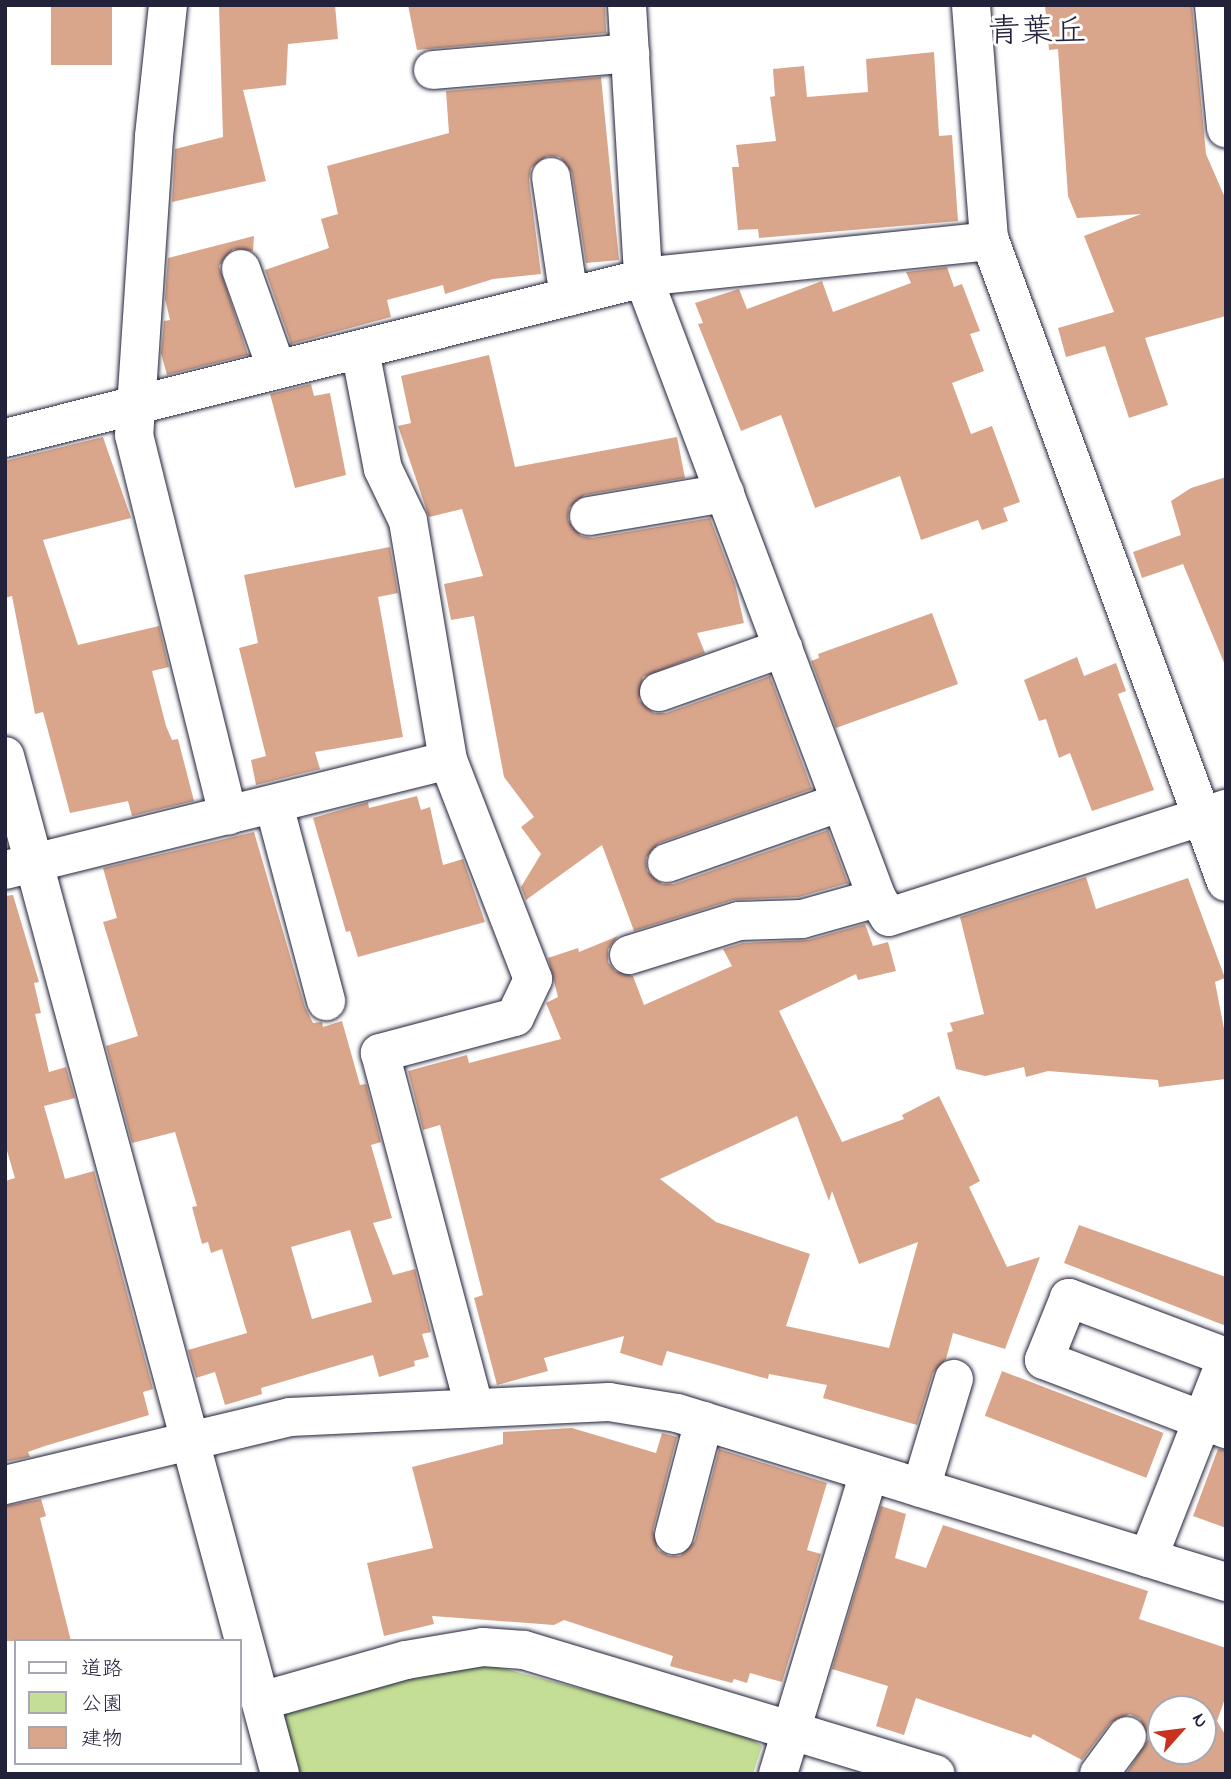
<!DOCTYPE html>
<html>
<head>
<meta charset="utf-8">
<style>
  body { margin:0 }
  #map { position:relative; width:1231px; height:1779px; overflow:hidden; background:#fff; font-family:"Indie Flower","Klee One",sans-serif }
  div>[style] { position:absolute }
  .green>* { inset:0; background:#c4df95 }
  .building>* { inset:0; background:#d9a68c; transform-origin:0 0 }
  .roads { filter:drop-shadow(0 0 2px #22223b) drop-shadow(0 0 2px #22223b) }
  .minor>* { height:38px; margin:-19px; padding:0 19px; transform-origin:19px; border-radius:19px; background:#fff }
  span { translate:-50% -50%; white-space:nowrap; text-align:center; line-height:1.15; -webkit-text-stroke:6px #fff; paint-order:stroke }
  .neighbourhood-label { font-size:33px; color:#22223b }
  .frame { position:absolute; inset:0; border:7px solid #22223b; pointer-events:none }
  .legend { position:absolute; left:14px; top:1639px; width:228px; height:126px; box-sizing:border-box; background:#fff; border:2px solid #a7a7b1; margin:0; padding:9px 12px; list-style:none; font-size:21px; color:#22223b }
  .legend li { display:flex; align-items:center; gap:14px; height:35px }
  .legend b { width:35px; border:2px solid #a7a7b1 }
  .north { position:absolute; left:1147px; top:1695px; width:70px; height:70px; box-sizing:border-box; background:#fff; border:2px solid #a7a7b1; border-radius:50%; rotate:62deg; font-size:19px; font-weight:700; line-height:28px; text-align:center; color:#22223b }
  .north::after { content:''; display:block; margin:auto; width:24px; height:32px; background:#c8321e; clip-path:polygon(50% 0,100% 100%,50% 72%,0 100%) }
</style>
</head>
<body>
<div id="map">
  <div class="green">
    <div style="clip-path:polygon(474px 1661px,735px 1729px,762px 1746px,753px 1774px,296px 1774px,281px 1713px)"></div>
  </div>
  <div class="building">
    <div style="left:51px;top:5px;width:61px;height:60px"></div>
    <div style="clip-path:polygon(335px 5px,338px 39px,288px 44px,286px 85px,243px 90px,266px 181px,172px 202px,175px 149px,223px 137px,219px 7px)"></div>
    <div style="clip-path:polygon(408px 5px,605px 5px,606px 33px,417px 50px)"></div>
    <div style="clip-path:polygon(1045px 5px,1192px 5px,1206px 154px,1226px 200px,1226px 316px,1145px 338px,1168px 405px,1129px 418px,1105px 346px,1066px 357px,1058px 328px,1114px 312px,1084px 236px,1141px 214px,1077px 218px,1068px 196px,1058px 49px,1049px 50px)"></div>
    <div style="clip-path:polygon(934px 52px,939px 136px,952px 135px,958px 221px,759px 238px,758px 229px,738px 230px,732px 167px,739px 167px,736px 145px,776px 141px,770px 97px,775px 96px,773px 69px,804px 66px,807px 97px,868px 92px,866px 59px)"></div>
    <div style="clip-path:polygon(601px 77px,619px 260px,586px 263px,572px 173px,560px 157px,547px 156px,531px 168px,529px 180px,541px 274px,493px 279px,445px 294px,443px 285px,387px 300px,391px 317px,291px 344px,265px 270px,329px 248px,321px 219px,338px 214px,327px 166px,449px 133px,446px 91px)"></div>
    <div style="clip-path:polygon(254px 236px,253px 251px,233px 249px,219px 266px,248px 355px,167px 375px,161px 353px,164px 321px,170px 320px,165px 299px,168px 258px)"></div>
    <div style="clip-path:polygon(947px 267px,954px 287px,962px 284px,980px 331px,970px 334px,984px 371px,952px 383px,971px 434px,992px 426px,1020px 502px,1003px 508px,1008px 521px,982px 530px,978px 520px,921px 540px,900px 476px,815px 508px,781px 415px,741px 431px,698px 324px,703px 323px,695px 303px,739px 289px,747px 309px,822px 281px,833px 312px,911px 283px,906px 272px)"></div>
    <div style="clip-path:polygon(489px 355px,515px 467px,677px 437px,685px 478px,585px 495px,569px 508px,568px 520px,581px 536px,592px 538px,710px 518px,735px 584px,744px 623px,697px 633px,705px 653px,643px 677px,639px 700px,654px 713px,666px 713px,770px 676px,812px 789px,659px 843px,646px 858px,647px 871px,662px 884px,674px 884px,828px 830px,848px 883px,799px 897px,733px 900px,634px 931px,602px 845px,526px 900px,521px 887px,541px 854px,521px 827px,534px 817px,504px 777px,474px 616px,451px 620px,444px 584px,483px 576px,462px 509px,429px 517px,398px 426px,411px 423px,401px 376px)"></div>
    <div style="clip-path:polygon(311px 384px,314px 396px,330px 393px,346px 475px,295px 488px,270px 394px)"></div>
    <div style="clip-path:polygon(103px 437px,131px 518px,43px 540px,78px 645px,159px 626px,169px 667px,152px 671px,166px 726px,172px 740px,178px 739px,194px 801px,132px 816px,128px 801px,70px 813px,43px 712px,35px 714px,12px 596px,5px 598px,5px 461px)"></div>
    <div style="clip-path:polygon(1226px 477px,1226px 665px,1225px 665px,1183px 564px,1142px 578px,1133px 552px,1181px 535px,1171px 501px,1191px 488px)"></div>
    <div style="clip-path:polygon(390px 547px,398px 593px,378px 597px,403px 737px,315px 752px,320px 769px,256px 785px,251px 760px,266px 756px,239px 648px,258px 643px,244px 575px)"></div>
    <div style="clip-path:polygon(932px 613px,958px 684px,836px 728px,811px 661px,819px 658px,818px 654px)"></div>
    <div style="clip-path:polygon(1077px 657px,1084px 676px,1116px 663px,1126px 691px,1118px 694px,1154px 790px,1092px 811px,1070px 753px,1059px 758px,1046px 719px,1039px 721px,1024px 680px)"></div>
    <div style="clip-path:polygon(417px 796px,421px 810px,430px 807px,443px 865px,463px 859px,485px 922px,358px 957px,350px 931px,346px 932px,313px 818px,368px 802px,369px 808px)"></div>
    <div style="clip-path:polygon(evenodd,254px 832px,305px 1007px,313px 1023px,322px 1022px,323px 1027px,342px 1021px,360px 1085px,366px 1084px,381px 1142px,371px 1145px,392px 1218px,373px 1223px,393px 1275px,415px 1269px,431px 1332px,422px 1334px,429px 1357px,414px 1361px,415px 1366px,379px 1377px,373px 1355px,261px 1388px,262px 1394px,225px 1405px,215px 1372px,196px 1378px,188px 1350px,247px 1333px,222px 1249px,211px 1253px,208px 1242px,202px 1244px,192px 1207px,197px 1206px,175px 1132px,132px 1143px,106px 1046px,138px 1036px,103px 922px,117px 918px,103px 868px,254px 832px,350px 1230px,372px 1302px,312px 1319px,291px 1247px,350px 1230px)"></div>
    <div style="clip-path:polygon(1086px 877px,1096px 909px,1188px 878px,1225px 978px,1215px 982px,1226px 1039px,1226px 1079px,1159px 1087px,1158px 1080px,1048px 1071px,1026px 1077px,1024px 1067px,985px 1076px,956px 1069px,947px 1033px,953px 1031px,950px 1023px,984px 1014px,960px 917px)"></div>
    <div style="clip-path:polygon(13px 895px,39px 982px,34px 983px,41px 1013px,35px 1014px,49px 1072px,66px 1067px,75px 1098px,44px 1106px,65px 1179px,94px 1171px,153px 1389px,143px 1392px,149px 1415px,45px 1446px,28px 1452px,30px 1457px,5px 1462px,5px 1181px,15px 1178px,5px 1144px,5px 896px)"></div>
    <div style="clip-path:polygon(evenodd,865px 924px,873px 946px,888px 942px,896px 971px,858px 980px,856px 974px,779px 1011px,842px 1142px,904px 1119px,902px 1115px,939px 1096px,980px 1181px,969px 1187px,1007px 1267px,1040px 1257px,1005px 1349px,953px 1333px,946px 1359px,933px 1373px,917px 1425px,823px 1398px,827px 1385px,769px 1374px,768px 1379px,667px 1351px,662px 1366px,620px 1353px,624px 1336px,544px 1358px,548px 1371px,497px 1385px,474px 1298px,483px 1295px,440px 1125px,423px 1130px,408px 1071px,467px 1055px,469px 1063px,561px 1039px,546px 1003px,558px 997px,548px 958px,578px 948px,579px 952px,618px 936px,608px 949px,608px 962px,615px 971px,633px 976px,644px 1005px,732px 966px,723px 949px,743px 943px,808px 940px,865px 924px,797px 1116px,829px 1201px,832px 1191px,859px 1264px,918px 1242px,889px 1348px,786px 1326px,810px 1254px,716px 1222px,660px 1179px,797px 1116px)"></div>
    <div style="clip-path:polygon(1079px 1225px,1226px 1277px,1226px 1326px,1064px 1263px)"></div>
    <div style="left:1002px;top:1371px;width:173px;height:48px;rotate:21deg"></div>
    <div style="clip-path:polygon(572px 1428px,656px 1453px,662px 1433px,677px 1437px,653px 1530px,658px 1550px,669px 1556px,680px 1556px,695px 1541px,719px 1449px,827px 1483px,807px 1550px,821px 1554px,782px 1682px,750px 1673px,747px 1683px,734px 1679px,732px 1683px,670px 1666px,673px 1656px,564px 1620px,554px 1625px,432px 1616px,434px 1624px,384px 1636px,367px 1563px,433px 1548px,412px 1467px,503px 1444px,503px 1432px)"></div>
    <div style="clip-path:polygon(1218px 1449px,1226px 1450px,1226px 1528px,1193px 1516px)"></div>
    <div style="clip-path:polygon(41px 1499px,46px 1516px,40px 1518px,71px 1641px,5px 1641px,5px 1506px)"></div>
    <div style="clip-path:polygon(evenodd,881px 1506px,906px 1514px,895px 1558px,926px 1568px,943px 1525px,1148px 1591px,1139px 1619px,1226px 1648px,1226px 1696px,1217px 1721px,1226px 1736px,1226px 1774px,1126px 1774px,1149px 1738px,1140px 1719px,1130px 1714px,1110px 1723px,1082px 1760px,1033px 1734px,1031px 1738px,916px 1698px,904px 1735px,876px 1726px,888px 1686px,832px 1669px,881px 1506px,1161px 1709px,1203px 1709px,1203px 1751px,1161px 1751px,1161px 1709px)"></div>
  </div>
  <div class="roads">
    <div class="minor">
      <div style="left:168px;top:5px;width:133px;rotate:96.1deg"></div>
      <div style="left:154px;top:137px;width:299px;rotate:93.8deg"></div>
      <div style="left:134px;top:435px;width:392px;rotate:76.1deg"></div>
      <div style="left:627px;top:5px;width:272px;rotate:86.6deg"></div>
      <div style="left:643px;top:277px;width:664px;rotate:69.35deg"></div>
      <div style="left:877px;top:898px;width:22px;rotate:58deg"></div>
      <div style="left:889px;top:917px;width:354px;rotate:-17.8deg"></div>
      <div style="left:971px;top:5px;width:234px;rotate:85.6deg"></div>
      <div style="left:989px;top:238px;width:686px;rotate:69.8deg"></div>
      <div style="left:1214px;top:5px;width:124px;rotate:84.4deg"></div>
      <div style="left:433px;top:70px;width:198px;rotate:-4.9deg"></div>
      <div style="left:551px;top:177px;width:121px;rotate:81.5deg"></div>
      <div style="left:241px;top:269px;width:107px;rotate:70.4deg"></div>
      <div style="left:360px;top:350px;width:121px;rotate:79.1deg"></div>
      <div style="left:383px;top:469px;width:58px;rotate:64.3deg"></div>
      <div style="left:408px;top:521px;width:242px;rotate:80.5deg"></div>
      <div style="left:448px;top:760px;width:235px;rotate:68.8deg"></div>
      <div style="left:533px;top:979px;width:42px;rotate:115.3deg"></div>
      <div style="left:515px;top:1017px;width:140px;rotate:165.1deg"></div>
      <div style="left:380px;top:1053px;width:366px;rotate:75.1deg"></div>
      <div style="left:5px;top:438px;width:667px;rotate:-14.06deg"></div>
      <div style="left:652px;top:276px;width:340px;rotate:-5.9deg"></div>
      <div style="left:589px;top:516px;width:138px;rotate:-9.6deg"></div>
      <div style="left:659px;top:692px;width:132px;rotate:-19.5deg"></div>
      <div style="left:5px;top:756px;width:1054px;rotate:74.88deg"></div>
      <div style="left:274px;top:805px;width:203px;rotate:75.1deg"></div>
      <div style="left:667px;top:863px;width:184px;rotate:-19.3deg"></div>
      <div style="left:5px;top:870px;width:456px;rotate:-13.9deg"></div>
      <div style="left:629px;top:955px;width:115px;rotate:-17.2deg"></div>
      <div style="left:739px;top:921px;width:63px;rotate:-1.8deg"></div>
      <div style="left:802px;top:919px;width:78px;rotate:-15.6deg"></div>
      <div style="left:1226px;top:1357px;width:168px;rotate:-159.4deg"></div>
      <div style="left:1069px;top:1298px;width:67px;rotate:112deg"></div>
      <div style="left:1044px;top:1360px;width:195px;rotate:20.8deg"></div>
      <div style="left:5px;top:1485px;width:293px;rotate:-13.4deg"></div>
      <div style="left:290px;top:1417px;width:319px;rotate:-2.7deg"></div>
      <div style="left:609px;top:1402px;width:69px;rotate:9.2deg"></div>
      <div style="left:677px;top:1413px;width:574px;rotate:17.11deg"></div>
      <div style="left:921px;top:1488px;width:114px;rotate:-73.2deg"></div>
      <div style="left:674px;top:1535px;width:118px;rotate:-75.3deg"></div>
      <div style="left:1148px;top:1558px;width:213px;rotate:-68.5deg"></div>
      <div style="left:261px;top:1701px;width:151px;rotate:-15.8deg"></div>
      <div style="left:406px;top:1660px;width:78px;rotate:-9.6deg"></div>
      <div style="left:483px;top:1647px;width:41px;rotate:4.2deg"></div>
      <div style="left:524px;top:1650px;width:430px;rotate:16.8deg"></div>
      <div style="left:778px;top:1774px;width:315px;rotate:-73.2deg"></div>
      <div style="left:1099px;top:1774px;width:47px;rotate:-53.6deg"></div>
    </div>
  </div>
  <div class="neighbourhood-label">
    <span style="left:1037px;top:34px">青葉丘</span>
  </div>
  <div class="frame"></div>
  <ul class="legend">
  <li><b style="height:9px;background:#fff"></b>道路</li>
  <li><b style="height:19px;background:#c4df95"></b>公園</li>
  <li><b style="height:19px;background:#d9a68c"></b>建物</li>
  </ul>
  <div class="north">N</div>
</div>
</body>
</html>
